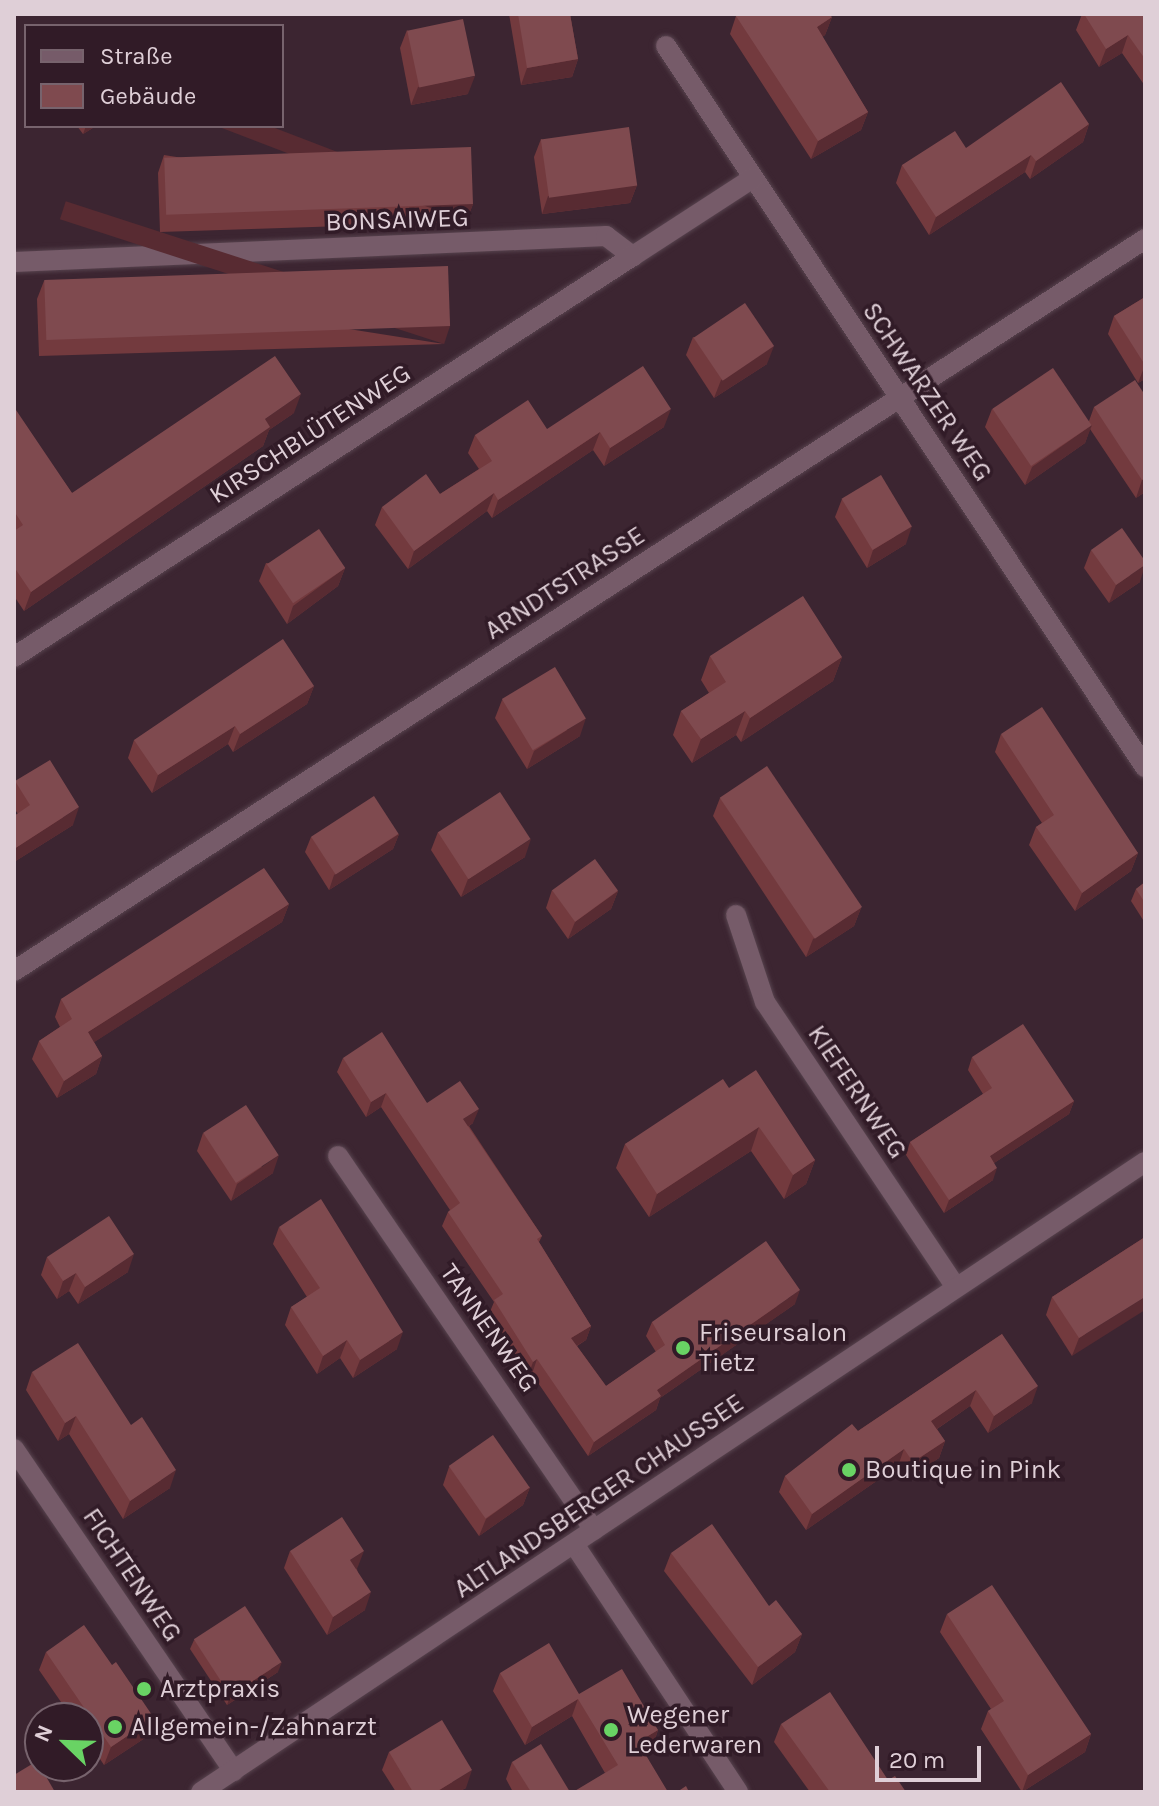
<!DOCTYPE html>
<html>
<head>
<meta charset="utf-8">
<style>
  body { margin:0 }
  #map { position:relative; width:1159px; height:1806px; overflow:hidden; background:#3c2531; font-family:Karla,sans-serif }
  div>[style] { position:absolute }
  .roads { filter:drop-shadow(0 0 2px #57434e) drop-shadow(0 0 2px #57434e) }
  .street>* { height:20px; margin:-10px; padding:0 10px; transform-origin:10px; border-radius:10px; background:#765b69 }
  .secondary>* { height:20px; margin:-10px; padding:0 10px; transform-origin:10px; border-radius:10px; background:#765b69 }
  .wall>* { inset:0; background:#733a3e }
  .shaded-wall>* { inset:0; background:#582b32; transform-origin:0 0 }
  .building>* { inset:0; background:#7f4a4f; transform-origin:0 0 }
  .dots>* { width:22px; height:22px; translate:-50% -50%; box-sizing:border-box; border:4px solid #311b27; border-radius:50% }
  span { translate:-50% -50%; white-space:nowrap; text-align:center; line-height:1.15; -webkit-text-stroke:7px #311b27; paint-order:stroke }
  .street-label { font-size:26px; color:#dfcfd7 }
  .poi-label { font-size:26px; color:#dfcfd7 }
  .left { translate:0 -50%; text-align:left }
  .frame { position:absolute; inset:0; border:16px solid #dfcfd7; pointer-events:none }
  .legend { position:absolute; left:24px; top:24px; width:260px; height:104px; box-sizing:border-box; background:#311b27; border:2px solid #77636d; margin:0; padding:10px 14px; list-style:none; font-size:24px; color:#dfcfd7 }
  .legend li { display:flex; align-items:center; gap:16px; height:40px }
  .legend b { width:40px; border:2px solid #77636d }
  .north { position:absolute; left:24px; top:1702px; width:80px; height:80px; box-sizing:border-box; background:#311b27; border:2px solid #77636d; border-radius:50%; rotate:293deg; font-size:22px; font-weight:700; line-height:32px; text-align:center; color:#dfcfd7 }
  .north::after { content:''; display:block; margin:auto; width:28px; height:36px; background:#69d364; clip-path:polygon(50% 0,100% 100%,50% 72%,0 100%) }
  .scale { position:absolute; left:875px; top:1746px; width:106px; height:36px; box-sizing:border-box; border:4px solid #dfcfd7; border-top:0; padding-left:10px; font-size:24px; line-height:28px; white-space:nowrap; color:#dfcfd7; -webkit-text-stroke:6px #311b27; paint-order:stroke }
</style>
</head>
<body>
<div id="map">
  <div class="roads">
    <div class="street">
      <div style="left:666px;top:46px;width:866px;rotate:56.4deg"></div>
      <div style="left:14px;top:262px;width:593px;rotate:-2.51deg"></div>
      <div style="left:606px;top:236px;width:34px;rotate:37deg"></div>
      <div style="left:633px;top:256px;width:143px;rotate:-33deg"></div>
      <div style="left:14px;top:657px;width:738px;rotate:-32.94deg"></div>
      <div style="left:736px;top:915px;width:92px;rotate:71.6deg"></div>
      <div style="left:765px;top:1002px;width:343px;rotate:56.2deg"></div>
      <div style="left:14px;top:971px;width:1347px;rotate:-32.91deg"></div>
      <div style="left:338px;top:1156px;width:453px;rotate:55.6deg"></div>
      <div style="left:14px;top:1449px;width:390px;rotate:55.7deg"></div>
      <div style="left:574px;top:1544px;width:297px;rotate:56.5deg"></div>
    </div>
    <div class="secondary">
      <div style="left:201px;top:1792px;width:1135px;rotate:-33.72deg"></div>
    </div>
  </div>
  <div class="wall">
    <div style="clip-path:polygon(509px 14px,570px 14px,578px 59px,572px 77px,521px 85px)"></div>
    <div style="clip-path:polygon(1082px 14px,1145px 14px,1145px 86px,1122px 53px,1099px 67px,1076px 30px)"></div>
    <div style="clip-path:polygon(736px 16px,832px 17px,825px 35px,822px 37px,868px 112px,861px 130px,811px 159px,730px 34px)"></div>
    <div style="clip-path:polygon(407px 30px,468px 94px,411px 105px,400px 48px)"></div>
    <div style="clip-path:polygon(1089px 124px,1083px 142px,1030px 179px,1025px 172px,929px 235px,896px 183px,902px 165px,966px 148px)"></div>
    <div style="clip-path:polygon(77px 126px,96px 126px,83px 134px)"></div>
    <div style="clip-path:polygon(541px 139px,637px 185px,630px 203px,542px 214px,534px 157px)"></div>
    <div style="clip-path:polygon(164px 155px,473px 204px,466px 222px,160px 232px,158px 173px)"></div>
    <div style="clip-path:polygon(44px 281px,444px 344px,39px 356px,37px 299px)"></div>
    <div style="clip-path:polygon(1145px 297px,1145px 379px,1138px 383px,1108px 334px,1114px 316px)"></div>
    <div style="clip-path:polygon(693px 337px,767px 364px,714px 398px,686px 355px)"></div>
    <div style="clip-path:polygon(1145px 395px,1145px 492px,1136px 498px,1090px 429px,1085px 443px,1025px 485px,985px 427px,992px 409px,1089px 421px,1094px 407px)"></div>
    <div style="clip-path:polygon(14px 411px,72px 493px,294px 413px,269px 430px,263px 446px,24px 611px,14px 596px)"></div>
    <div style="clip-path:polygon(664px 427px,604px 466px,593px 450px,492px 518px,487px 511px,408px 569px,375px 525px,382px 507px,440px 494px,479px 469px,468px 453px,475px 435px,547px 429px)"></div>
    <div style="clip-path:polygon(842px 499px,906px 544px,867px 568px,835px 517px)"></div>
    <div style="clip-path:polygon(1091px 550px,1140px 582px,1109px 603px,1084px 568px)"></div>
    <div style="clip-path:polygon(266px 563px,345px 568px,338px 586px,287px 624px,259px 581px)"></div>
    <div style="clip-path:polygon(710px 656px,842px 657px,833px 681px,741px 742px,736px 735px,692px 763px,673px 735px,681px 711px,709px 693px,701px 680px)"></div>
    <div style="clip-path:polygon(314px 686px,307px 704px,233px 752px,228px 744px,152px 793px,128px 758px,134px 740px)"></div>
    <div style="clip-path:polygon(502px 700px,580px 736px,527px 769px,495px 718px)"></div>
    <div style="clip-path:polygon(1001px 734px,1138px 853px,1131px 871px,1075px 911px,1029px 845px,1036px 827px,1042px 823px,995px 752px)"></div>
    <div style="clip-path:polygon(15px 781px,73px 825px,14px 862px,14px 816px,18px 814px,14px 808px,14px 785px)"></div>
    <div style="clip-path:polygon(720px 798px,861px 908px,854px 926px,806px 957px,713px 816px)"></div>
    <div style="clip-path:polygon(438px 832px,525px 857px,461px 897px,431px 850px)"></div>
    <div style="clip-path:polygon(399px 834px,393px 849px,329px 890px,305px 852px,311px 837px)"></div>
    <div style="clip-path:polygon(1145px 882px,1145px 923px,1131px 901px,1136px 889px)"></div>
    <div style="clip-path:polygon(552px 890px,618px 891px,611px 909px,568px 939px,546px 908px)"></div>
    <div style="clip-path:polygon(289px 904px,282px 922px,94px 1042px,102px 1056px,96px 1074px,57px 1098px,32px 1059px,39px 1041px,60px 1027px,55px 1017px,61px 999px)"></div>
    <div style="clip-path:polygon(972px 1057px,1074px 1101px,1069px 1114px,994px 1163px,993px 1180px,944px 1213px,906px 1155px,910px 1142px,983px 1094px,968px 1070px)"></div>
    <div style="clip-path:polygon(343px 1058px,427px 1103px,473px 1123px,469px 1126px,542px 1236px,539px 1242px,591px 1326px,586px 1340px,577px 1346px,606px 1386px,656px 1352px,646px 1336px,652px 1322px,795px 1304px,660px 1398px,656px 1410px,588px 1456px,532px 1374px,528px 1376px,489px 1314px,494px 1302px,442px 1226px,448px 1212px,450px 1210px,381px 1107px,366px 1117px,337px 1072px)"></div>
    <div style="clip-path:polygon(729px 1088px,815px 1160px,806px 1184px,784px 1199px,751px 1151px,649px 1217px,616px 1168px,625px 1144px)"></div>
    <div style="clip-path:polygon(203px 1133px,273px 1173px,231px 1201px,197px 1151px)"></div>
    <div style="clip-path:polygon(279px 1227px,397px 1349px,353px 1378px,340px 1358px,317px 1374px,285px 1325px,291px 1307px,307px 1297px,273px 1244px)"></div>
    <div style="clip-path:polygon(1145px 1237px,1072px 1356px,1046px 1315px,1052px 1297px)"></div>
    <div style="clip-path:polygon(47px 1257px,128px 1272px,78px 1304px,69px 1291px,57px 1299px,41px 1275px)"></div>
    <div style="clip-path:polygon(1002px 1334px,1032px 1403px,988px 1433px,970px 1406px,937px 1429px,945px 1441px,939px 1458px,907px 1479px,898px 1466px,806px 1530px,779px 1492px,785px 1476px,858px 1431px)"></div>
    <div style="clip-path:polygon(32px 1372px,170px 1488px,123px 1519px,69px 1434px,58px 1441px,26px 1390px)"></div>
    <div style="clip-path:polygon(449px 1467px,530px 1487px,523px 1505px,479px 1536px,443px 1485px)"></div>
    <div style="clip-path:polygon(290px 1551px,357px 1569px,365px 1610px,327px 1635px,284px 1568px)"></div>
    <div style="clip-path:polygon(671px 1553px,769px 1606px,802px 1634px,795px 1652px,752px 1685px,664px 1571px)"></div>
    <div style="clip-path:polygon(947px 1614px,1091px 1734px,1085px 1752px,1022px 1792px,981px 1729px,988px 1711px,991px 1709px,940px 1632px)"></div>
    <div style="clip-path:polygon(194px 1640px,278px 1672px,227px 1705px,190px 1649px)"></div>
    <div style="clip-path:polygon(46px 1652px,154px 1718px,148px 1736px,104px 1765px,88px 1741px,88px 1718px,72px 1718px,39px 1670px)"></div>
    <div style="clip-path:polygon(500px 1673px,579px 1694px,658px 1730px,652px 1748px,605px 1773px,572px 1716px,525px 1745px,493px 1691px)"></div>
    <div style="clip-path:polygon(781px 1724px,888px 1780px,906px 1792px,810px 1792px,774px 1742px)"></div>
    <div style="clip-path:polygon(389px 1752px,466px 1788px,458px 1792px,396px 1792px,382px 1770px)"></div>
    <div style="clip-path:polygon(512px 1762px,570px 1792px,513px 1792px,506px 1779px)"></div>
  </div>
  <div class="shaded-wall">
    <div style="clip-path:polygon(832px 17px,825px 35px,810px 45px,817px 27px)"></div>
    <div style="clip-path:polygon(1128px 35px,1122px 53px,1099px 67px,1106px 49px)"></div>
    <div style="clip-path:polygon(578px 59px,572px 77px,521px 85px,527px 68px)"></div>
    <div style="clip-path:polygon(475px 76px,468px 94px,411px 105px,418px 87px)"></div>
    <div style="clip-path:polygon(868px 112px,861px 130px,811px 159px,818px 141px)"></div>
    <div style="clip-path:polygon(1089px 124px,1083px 142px,1030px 179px,1036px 161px)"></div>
    <div style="clip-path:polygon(86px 126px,96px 126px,83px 134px)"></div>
    <div style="clip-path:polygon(1031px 155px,1025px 172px,929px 235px,936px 217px)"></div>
    <div style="clip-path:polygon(637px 185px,630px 203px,542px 214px,548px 196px)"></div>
    <div style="left:473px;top:204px;width:19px;height:307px;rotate:111deg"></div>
    <div style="left:450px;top:326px;width:19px;height:404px;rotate:108deg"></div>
    <div style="clip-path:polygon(774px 346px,767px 364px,714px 398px,721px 380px)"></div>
    <div style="clip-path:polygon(1145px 365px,1145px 379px,1138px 383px)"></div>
    <div style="clip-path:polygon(301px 394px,294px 413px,269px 430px,263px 446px,24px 611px,31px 592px,265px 419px)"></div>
    <div style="clip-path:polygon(671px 409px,664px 427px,604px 466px,610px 448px)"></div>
    <div style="clip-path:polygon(1092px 425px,1085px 443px,1025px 485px,1032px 467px)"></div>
    <div style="clip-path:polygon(600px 432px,593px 450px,492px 518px,498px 500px)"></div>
    <div style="clip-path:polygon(1145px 478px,1145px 492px,1136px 498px,1142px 480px)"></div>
    <div style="clip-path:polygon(494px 493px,487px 511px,408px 569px,414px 551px)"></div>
    <div style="clip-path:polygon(912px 526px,906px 544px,867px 568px,873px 550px)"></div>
    <div style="clip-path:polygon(1145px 565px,1140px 582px,1109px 603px,1116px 585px)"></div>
    <div style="clip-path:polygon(345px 568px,338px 586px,287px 624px,293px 606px)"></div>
    <div style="clip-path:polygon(842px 657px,833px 681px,741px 742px,750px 718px)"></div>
    <div style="clip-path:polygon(314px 686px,307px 704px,233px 752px,240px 734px)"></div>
    <div style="clip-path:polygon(745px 711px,736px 735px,692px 763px,701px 739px)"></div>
    <div style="clip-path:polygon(586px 718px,580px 736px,527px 769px,534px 751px)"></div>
    <div style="clip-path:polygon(235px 726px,228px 744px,152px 793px,158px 775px)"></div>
    <div style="clip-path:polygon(79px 807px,73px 825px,14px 862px,14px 849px)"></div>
    <div style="clip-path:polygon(399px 834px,393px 849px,329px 890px,334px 875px)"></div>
    <div style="clip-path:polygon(531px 839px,525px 857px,461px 897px,468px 879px)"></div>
    <div style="clip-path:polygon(1138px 853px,1131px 871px,1075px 911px,1082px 893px)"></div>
    <div style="clip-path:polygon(618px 891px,611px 909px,568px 939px,575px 922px)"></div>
    <div style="clip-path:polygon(289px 904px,282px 922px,82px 1050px,88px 1032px)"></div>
    <div style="clip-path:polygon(861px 908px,854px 926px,806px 957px,813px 939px)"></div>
    <div style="clip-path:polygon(102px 1056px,96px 1074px,57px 1098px,64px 1081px)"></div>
    <div style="clip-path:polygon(386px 1093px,381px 1107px,366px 1117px,371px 1102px)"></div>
    <div style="clip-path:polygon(1074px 1101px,1069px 1114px,985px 1169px,990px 1156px)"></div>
    <div style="clip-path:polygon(479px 1109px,473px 1123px,458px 1133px,463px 1119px)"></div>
    <div style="clip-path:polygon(759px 1127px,751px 1151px,649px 1217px,657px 1194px)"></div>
    <div style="clip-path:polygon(279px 1155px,273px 1173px,231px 1201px,237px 1184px)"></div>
    <div style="clip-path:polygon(815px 1160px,806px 1184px,784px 1199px,793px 1175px)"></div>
    <div style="clip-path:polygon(997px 1168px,993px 1180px,944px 1213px,949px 1200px)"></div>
    <div style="clip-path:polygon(134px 1254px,128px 1272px,78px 1304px,85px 1287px)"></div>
    <div style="clip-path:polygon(76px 1273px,69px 1291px,57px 1299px,63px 1281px)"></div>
    <div style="clip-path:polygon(800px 1290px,795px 1304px,660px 1398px,656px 1410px,588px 1456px,594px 1442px,657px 1390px)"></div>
    <div style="clip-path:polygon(1145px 1297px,1145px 1310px,1072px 1356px,1079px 1338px)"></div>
    <div style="clip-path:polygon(591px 1326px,586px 1340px,566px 1352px,571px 1338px)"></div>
    <div style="clip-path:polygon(403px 1332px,397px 1349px,353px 1378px,360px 1360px)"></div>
    <div style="clip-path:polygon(347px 1340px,340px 1358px,317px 1374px,323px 1356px)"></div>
    <div style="clip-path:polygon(537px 1359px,532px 1374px,528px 1376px,533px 1362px)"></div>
    <div style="clip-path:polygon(1038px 1386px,1032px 1403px,988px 1433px,994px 1416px)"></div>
    <div style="clip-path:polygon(976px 1390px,970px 1406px,925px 1437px,931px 1421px)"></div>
    <div style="clip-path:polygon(76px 1416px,69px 1434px,58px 1441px,65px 1423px)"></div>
    <div style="clip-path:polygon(945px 1441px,939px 1458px,907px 1479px,913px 1462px)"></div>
    <div style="clip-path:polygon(904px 1449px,898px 1466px,806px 1530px,812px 1514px)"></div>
    <div style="clip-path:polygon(176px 1470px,170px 1488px,123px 1519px,130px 1501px)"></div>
    <div style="clip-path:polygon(530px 1487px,523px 1505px,479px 1536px,486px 1519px)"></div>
    <div style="clip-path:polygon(364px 1551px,357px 1569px,344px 1578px,350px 1560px)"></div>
    <div style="clip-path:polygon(371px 1592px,365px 1610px,327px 1635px,333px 1617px)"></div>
    <div style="clip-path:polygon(802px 1634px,795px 1652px,752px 1685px,758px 1667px)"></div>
    <div style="clip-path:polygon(282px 1662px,278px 1672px,227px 1705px,230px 1696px)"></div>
    <div style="clip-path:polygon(578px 1699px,572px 1716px,525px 1745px,532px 1727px)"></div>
    <div style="clip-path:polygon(154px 1718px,148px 1736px,104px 1765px,111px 1747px)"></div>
    <div style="clip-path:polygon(658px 1730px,652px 1748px,632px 1760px,638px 1742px)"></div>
    <div style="clip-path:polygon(1091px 1734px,1085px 1752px,1022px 1792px,1028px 1775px)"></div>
    <div style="clip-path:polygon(472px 1770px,466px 1788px,458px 1792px,436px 1792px)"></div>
  </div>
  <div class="building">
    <div style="clip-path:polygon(518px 14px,570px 14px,578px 59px,527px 68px)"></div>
    <div style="clip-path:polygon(739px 14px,829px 14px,832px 17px,817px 27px,868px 112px,818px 141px,736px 16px)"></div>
    <div style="clip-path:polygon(1084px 14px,1145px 14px,1145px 59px,1128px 35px,1106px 49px)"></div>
    <div style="left:463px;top:19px;width:58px;height:57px;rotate:78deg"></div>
    <div style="clip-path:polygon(1061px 82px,1089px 124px,1036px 161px,1031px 155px,936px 217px,902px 165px,955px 131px,966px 148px)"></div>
    <div style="left:629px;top:127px;width:59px;height:89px;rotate:82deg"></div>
    <div style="left:471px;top:147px;width:57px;height:307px;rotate:88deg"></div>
    <div style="left:448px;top:266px;width:60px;height:404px;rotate:88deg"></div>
    <div style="clip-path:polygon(1145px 297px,1145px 365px,1114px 316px)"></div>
    <div style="left:745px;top:303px;width:52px;height:62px;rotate:56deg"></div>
    <div style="clip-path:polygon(275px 356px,301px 394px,265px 419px,270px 427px,31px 592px,14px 567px,14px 531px,23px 525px,14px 511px,14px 411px,16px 410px,72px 493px)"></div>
    <div style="clip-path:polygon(643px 366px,671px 409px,610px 448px,600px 432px,498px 500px,494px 493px,414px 551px,382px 507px,426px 474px,440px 494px,492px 461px,475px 435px,528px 400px,547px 429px)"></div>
    <div style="left:1053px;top:368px;width:69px;height:73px;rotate:56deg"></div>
    <div style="clip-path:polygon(1135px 380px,1145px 395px,1145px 478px,1142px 480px,1094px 407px)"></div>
    <div style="left:881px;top:475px;width:60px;height:46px;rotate:59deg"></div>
    <div style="clip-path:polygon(1122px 528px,1145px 561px,1145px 565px,1116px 585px,1091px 550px)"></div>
    <div style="left:319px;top:529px;width:47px;height:63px;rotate:56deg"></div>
    <div style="clip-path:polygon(803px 596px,842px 657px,750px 718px,745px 711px,701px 739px,681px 711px,726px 682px,710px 656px)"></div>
    <div style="clip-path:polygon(283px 639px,314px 686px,240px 734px,235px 726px,158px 775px,134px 740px)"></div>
    <div style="left:555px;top:667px;width:60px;height:62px;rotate:59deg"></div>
    <div style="clip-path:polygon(1042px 707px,1138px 853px,1082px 893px,1036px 827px,1054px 815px,1001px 734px)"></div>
    <div style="clip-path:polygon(50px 760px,79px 807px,14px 849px,14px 816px,30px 805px,15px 781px)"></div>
    <div style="left:767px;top:766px;width:170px;height:57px;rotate:56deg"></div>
    <div style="left:500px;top:792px;width:56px;height:74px;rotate:57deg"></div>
    <div style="left:374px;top:796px;width:45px;height:75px;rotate:57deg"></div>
    <div style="left:595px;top:859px;width:39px;height:53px;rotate:54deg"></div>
    <div style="clip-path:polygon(264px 868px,289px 904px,88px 1032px,102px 1056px,64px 1081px,39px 1041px,72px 1019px,61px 999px)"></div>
    <div style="clip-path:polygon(1145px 882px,1145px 903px,1136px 889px)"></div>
    <div style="clip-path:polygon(1023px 1024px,1074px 1101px,990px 1156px,997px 1168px,949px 1200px,910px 1142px,992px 1088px,972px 1057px)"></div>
    <div style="clip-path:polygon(382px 1032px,427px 1103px,460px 1081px,479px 1109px,463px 1119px,542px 1236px,537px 1239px,591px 1326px,571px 1338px,606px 1386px,665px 1345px,652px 1322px,766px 1241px,800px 1290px,657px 1390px,661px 1396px,594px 1442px,537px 1359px,533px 1362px,494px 1300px,503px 1294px,448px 1212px,460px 1203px,386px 1093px,371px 1102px,343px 1058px)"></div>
    <div style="clip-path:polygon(756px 1070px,815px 1160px,793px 1175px,759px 1127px,657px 1194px,625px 1144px,723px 1079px,729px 1088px)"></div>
    <div style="left:246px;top:1105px;width:60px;height:51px;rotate:57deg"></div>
    <div style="clip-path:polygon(321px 1199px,403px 1332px,360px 1360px,347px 1340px,323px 1356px,291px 1307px,320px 1288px,279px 1227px)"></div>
    <div style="clip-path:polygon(109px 1216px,134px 1254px,85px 1287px,76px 1273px,63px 1281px,47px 1257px)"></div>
    <div style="clip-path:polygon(1145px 1237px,1145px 1297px,1079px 1338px,1052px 1297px)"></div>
    <div style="clip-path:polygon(1002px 1334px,1038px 1386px,994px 1416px,976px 1390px,931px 1421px,945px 1441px,913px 1462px,904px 1449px,812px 1514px,785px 1476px,852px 1424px,858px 1431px)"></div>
    <div style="clip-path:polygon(78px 1343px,131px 1425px,142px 1417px,176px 1470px,130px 1501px,76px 1416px,65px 1423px,32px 1372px)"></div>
    <div style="left:493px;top:1435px;width:64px;height:54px;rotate:55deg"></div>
    <div style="clip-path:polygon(342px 1517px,364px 1551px,350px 1560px,371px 1592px,333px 1617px,290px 1551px)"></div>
    <div style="clip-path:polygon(712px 1524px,769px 1606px,776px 1600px,802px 1634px,758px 1667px,671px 1553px)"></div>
    <div style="clip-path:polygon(992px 1585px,1091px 1734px,1028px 1775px,988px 1711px,1004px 1701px,947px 1614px)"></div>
    <div style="left:245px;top:1606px;width:67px;height:61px;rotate:57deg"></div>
    <div style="clip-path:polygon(84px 1625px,112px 1665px,116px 1662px,154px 1718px,111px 1747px,46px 1652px)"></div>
    <div style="clip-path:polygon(549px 1643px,579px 1694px,622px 1669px,658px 1730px,638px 1742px,668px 1792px,573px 1792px,618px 1765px,578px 1699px,532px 1727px,500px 1673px)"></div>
    <div style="clip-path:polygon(830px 1692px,888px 1780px,895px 1776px,906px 1792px,830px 1792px,781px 1724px)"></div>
    <div style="clip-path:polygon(442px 1720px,472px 1770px,436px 1792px,413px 1792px,389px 1752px)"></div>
    <div style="clip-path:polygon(541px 1744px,570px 1792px,531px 1792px,512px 1762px)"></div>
    <div style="clip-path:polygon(37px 1761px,55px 1792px,14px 1792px,14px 1775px)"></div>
    <div style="clip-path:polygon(686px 1786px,689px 1792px,677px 1792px)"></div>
  </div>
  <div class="dots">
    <div style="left:683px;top:1348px;background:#69d364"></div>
    <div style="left:849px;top:1470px;background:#69d364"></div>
    <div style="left:144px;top:1689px;background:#69d364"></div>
    <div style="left:115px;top:1727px;background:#69d364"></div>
    <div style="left:611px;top:1730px;background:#69d364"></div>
  </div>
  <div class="street-label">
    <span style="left:397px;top:220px;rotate:-2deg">BONSAIWEG</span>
    <span style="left:927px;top:392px;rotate:56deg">SCHWARZER WEG</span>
    <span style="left:310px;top:434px;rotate:-33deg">KIRSCHBLÜTENWEG</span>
    <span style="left:565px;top:583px;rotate:-33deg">ARNDTSTRASSE</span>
    <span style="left:857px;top:1092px;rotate:56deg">KIEFERNWEG</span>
    <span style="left:489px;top:1328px;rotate:55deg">TANNENWEG</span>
    <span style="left:599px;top:1496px;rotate:-34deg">ALTLANDSBERGER CHAUSSEE</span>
    <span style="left:132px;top:1575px;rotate:56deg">FICHTENWEG</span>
  </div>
  <div class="poi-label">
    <span class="left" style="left:699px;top:1348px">Friseursalon<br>Tietz</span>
    <span class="left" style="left:865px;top:1470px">Boutique in Pink</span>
    <span class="left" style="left:160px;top:1689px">Arztpraxis</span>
    <span class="left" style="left:627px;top:1730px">Wegener<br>Lederwaren</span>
    <span class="left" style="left:131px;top:1727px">Allgemein-/Zahnarzt</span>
  </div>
  <div class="frame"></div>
  <ul class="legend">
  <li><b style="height:10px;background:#765b69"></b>Straße</li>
  <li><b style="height:22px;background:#7f4a4f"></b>Gebäude</li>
  </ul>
  <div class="north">N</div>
  <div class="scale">20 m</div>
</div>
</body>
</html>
